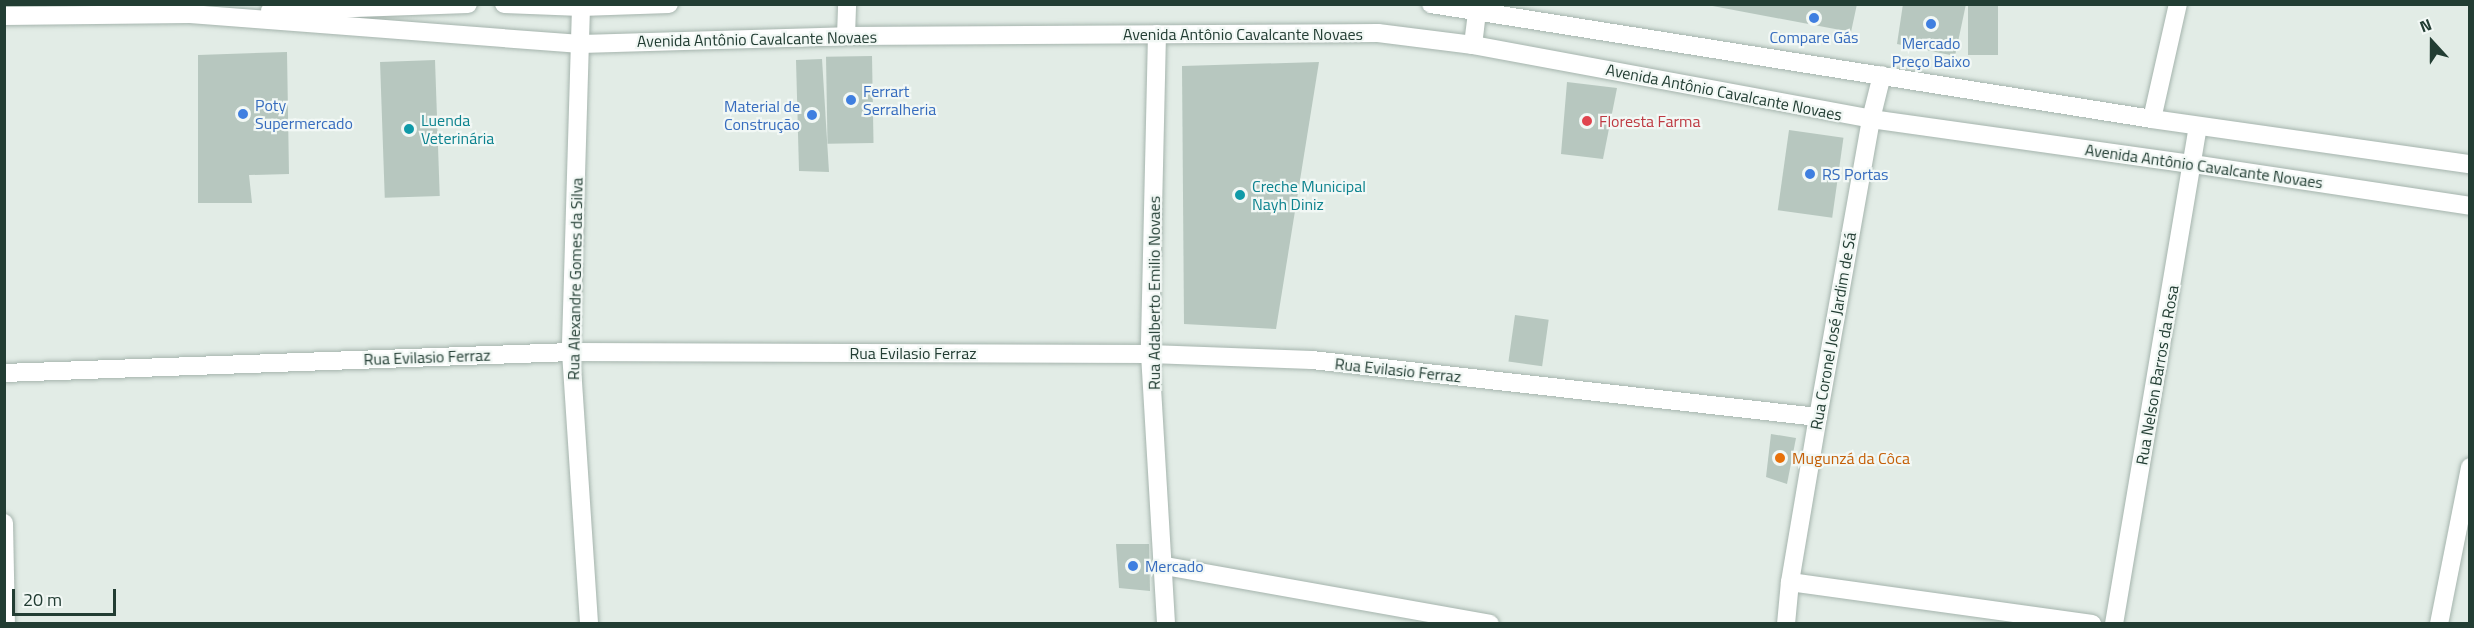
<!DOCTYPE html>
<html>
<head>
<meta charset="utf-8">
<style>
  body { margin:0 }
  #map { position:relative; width:2474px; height:628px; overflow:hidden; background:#e2ece6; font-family:"Titillium Web",sans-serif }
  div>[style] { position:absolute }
  .building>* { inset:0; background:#b7c7bf; transform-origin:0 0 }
  .roads { filter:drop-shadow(0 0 2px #a5b4ad) drop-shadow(0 0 2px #a5b4ad) }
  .minor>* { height:18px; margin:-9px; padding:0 9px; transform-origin:9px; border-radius:9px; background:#fff }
  .tertiary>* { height:18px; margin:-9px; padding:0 9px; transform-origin:9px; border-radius:9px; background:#fff }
  .dots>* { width:16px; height:16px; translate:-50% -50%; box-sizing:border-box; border:3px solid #f2f8f5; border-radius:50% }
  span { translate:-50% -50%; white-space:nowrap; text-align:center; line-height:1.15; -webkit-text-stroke:4.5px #f2f8f5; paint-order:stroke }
  .street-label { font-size:16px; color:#223d33 }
  .shop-label { font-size:16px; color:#366cbe }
  .left { translate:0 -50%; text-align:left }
  .right { translate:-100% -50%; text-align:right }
  .culture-label { font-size:16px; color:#0d838f }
  .health-label { font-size:16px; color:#be3a42 }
  .food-label { font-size:16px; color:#c56008 }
  .frame { position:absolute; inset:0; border:6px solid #223d33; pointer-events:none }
  .north { position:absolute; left:2402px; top:12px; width:60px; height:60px; -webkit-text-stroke:4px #f2f8f5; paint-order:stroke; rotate:339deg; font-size:16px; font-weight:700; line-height:24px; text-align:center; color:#223d33 }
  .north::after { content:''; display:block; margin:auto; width:21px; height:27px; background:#223d33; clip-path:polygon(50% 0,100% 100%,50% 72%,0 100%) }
  .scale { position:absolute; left:12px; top:589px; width:104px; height:27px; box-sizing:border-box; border:3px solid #223d33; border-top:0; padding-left:8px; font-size:18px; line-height:21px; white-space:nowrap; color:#223d33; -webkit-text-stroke:4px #f2f8f5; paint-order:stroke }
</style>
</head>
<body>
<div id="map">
  <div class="building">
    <div style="clip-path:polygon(1702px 4px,1857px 4px,1851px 32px)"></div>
    <div style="clip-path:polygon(1903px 4px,1966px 4px,1955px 56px,1897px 44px)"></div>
    <div style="left:1968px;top:4px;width:30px;height:51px"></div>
    <div style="clip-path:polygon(287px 52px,289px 174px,249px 175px,252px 203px,198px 203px,198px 55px)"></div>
    <div style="left:872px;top:56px;width:87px;height:46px;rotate:89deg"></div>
    <div style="clip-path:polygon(822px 59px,829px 172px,799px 171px,796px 60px)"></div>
    <div style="left:435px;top:60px;width:136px;height:55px;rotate:88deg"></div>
    <div style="clip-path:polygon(1319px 62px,1276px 329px,1184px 324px,1182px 66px)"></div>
    <div style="clip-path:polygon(1567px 82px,1617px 88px,1603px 159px,1561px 154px)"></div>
    <div style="left:1789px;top:130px;width:55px;height:81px;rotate:8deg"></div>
    <div style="left:1515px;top:315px;width:34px;height:47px;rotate:8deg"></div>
    <div style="clip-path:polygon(1771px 434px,1796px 438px,1787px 484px,1766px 477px)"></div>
    <div style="clip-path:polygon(1116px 544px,1149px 544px,1150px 591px,1119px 588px)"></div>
  </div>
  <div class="roads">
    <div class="minor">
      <div style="left:581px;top:7px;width:345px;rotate:91.7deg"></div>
      <div style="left:571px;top:352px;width:273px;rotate:86.2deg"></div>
      <div style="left:4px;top:16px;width:186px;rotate:-0.6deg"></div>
      <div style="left:190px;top:14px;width:10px;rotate:-90deg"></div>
      <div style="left:1157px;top:34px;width:320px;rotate:91.3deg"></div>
      <div style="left:1150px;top:354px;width:270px;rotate:86.6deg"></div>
      <div style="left:846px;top:36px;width:32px;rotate:-88deg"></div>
      <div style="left:1473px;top:45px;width:41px;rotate:-83deg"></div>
      <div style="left:2152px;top:119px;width:118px;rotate:-77.3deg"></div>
      <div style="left:4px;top:373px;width:567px;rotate:-2.12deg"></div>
      <div style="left:571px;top:352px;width:579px;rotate:0.2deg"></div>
      <div style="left:1150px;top:354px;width:162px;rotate:2.1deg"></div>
      <div style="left:1312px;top:360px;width:509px;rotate:6.43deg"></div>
      <div style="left:4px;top:523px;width:101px;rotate:88.9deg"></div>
      <div style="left:1165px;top:566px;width:330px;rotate:10.1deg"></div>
      <div style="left:1790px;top:582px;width:305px;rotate:7.9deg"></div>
      <div style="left:1786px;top:624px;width:42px;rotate:-84.6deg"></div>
      <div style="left:1790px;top:582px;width:167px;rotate:-80.4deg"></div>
      <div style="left:1818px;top:417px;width:303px;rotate:-79.9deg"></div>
      <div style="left:1871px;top:119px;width:45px;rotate:-76deg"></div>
      <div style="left:2114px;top:624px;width:505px;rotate:-80.43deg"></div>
      <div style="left:2439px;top:624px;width:160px;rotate:-78.8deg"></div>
    </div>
    <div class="tertiary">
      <div style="left:504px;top:4px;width:77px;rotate:2.2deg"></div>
      <div style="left:581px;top:7px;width:88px;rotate:-2deg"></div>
      <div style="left:1431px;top:4px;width:730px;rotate:9.06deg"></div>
      <div style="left:2152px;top:119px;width:321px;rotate:8.1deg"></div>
      <div style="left:270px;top:11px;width:198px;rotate:-2deg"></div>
      <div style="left:190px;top:14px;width:392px;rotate:4.4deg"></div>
      <div style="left:581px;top:44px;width:265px;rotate:-1.7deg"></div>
      <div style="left:846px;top:36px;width:532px;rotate:-0.32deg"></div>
      <div style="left:1378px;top:33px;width:96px;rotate:7.2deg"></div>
      <div style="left:1473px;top:45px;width:405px;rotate:10.5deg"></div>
      <div style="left:1871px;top:119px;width:325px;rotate:8deg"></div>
      <div style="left:2193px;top:164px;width:280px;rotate:8.6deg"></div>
    </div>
  </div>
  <div class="dots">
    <div style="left:1814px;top:18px;background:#3f7fe0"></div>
    <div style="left:1931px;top:24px;background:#3f7fe0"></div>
    <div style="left:851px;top:100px;background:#3f7fe0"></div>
    <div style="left:243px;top:114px;background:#3f7fe0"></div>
    <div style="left:812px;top:115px;background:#3f7fe0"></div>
    <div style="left:1587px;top:121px;background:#e0444e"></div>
    <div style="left:409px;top:129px;background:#0f9aa8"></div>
    <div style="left:1810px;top:174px;background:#3f7fe0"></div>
    <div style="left:1240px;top:195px;background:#0f9aa8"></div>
    <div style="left:1780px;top:458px;background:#e8710a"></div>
    <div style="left:1133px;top:566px;background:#3f7fe0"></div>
  </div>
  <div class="street-label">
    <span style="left:1243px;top:34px">Avenida Antônio Cavalcante Novaes</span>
    <span style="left:757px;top:39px;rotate:-1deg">Avenida Antônio Cavalcante Novaes</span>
    <span style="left:1724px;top:92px;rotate:11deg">Avenida Antônio Cavalcante Novaes</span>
    <span style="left:2204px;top:166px;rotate:8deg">Avenida Antônio Cavalcante Novaes</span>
    <span style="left:575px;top:279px;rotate:-89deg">Rua Alexandre Gomes da Silva</span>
    <span style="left:1154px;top:293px;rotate:-90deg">Rua Adalberto Emilio Novaes</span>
    <span style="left:1833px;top:331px;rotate:-80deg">Rua Coronel José Jardim de Sá</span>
    <span style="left:913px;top:353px">Rua Evilasio Ferraz</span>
    <span style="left:427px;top:357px;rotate:-2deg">Rua Evilasio Ferraz</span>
    <span style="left:1398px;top:370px;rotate:6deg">Rua Evilasio Ferraz</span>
    <span style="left:2157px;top:375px;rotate:-80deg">Rua Nelson Barros da Rosa</span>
  </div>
  <div class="shop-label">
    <span style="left:1814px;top:37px">Compare Gás</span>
    <span style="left:1931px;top:52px">Mercado<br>Preço Baixo</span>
    <span class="left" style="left:863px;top:100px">Ferrart<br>Serralheria</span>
    <span class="left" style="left:255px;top:114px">Poty<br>Supermercado</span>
    <span class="right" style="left:800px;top:115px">Material de<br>Construção</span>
    <span class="left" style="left:1822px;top:174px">RS Portas</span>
    <span class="left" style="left:1145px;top:566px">Mercado</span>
  </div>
  <div class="culture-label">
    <span class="left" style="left:421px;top:129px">Luenda<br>Veterinária</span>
    <span class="left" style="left:1252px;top:195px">Creche Municipal<br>Nayh Diniz</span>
  </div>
  <div class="health-label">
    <span class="left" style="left:1599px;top:121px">Floresta Farma</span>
  </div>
  <div class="food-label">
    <span class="left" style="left:1792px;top:458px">Mugunzá da Côca</span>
  </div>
  <div class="frame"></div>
  <div class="north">N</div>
  <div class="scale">20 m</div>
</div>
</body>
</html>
